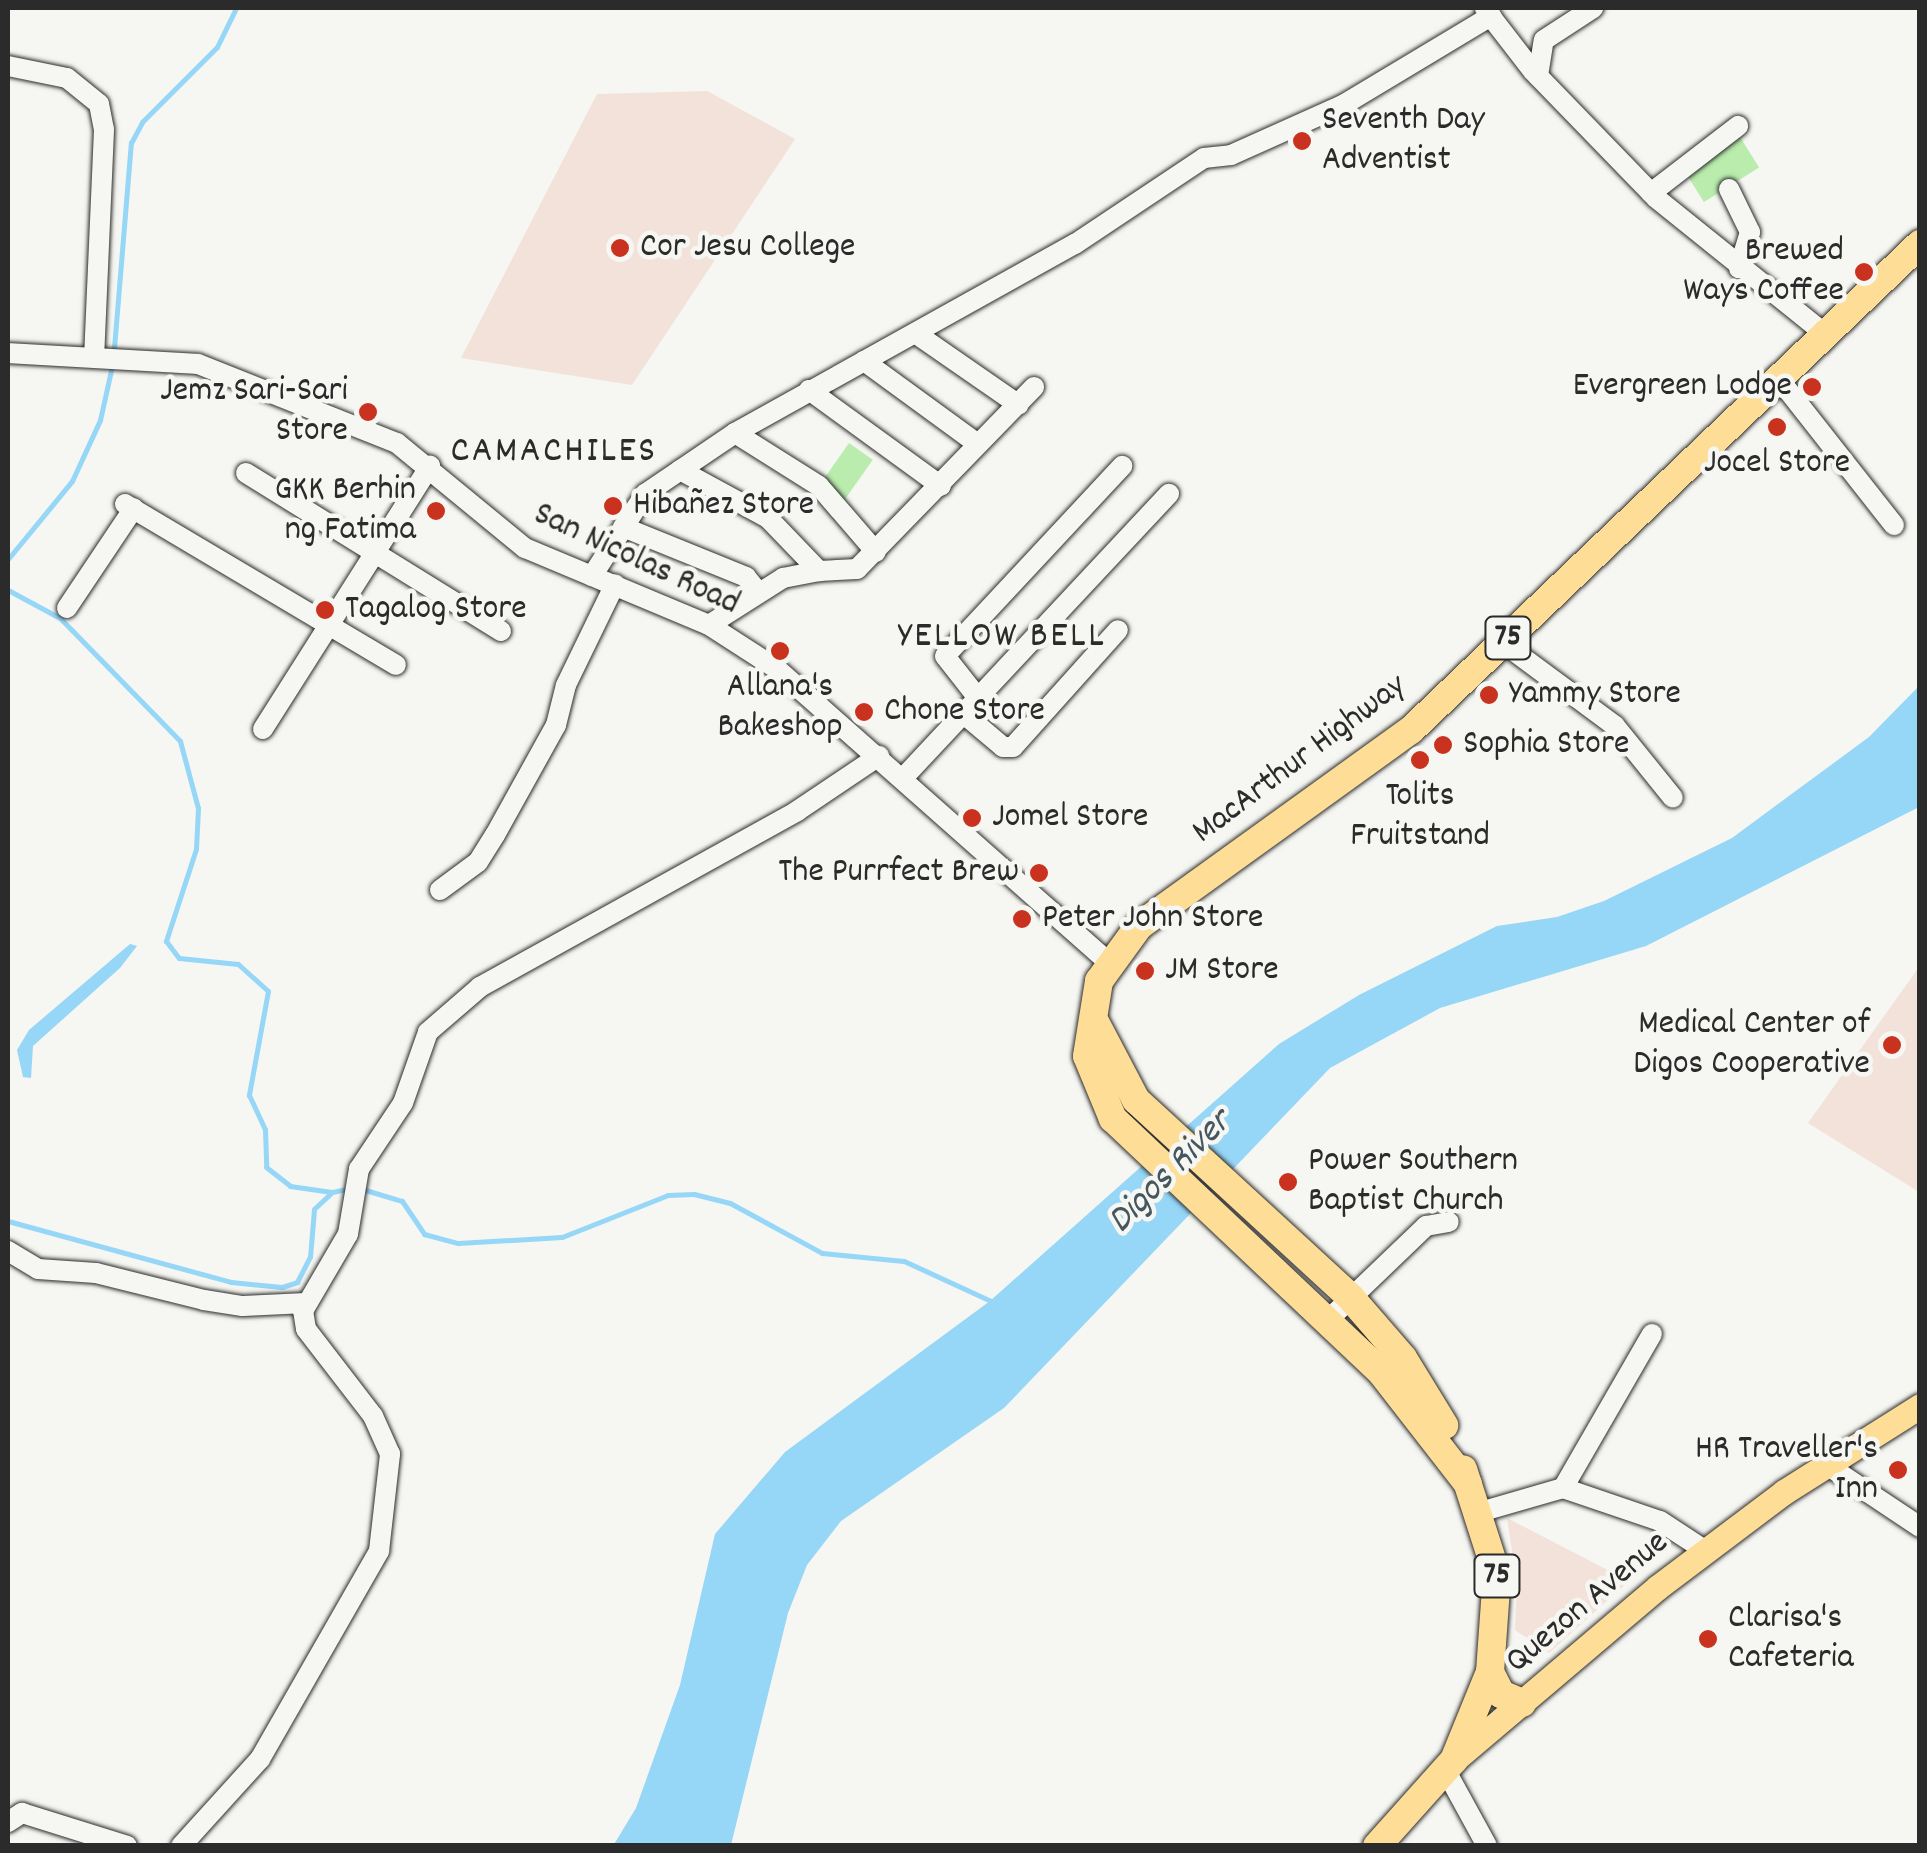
<!DOCTYPE html>
<html>
<head>
<meta charset="utf-8">
<style>
  body { margin:0 }
  #map { position:relative; width:1927px; height:1853px; overflow:hidden; background:#f6f6f2; font-family:Dekko,sans-serif }
  div>[style] { position:absolute }
  .built>* { inset:0; background:#f3e2da }
  .green>* { inset:0; background:#b9ecad; transform-origin:0 0 }
  .water>* { inset:0; background:#96d6f7 }
  .stream>* { height:5px; margin:-2.5px; padding:0 2.5px; transform-origin:2.5px; border-radius:2.5px; background:#96d6f7 }
  .roads { filter:drop-shadow(0 0 2px #2b2b2b) drop-shadow(0 0 2px #2b2b2b) }
  .minor>* { height:20px; margin:-10px; padding:0 10px; transform-origin:10px; border-radius:10px; background:#f6f6f2 }
  .major>* { height:25px; margin:-12.5px; padding:0 12.5px; transform-origin:12.5px; border-radius:12.5px; background:#fedd96 }
  .highway>* { height:28px; margin:-14px; padding:0 14px; transform-origin:14px; border-radius:14px; background:#fedd96 }
  .dots>* { width:28px; height:28px; translate:-50% -50%; box-sizing:border-box; border:5px solid #f6f6f2; border-radius:50% }
  span { translate:-50% -50%; white-space:nowrap; text-align:center; line-height:1.15; -webkit-text-stroke:9px #f6f6f2; paint-order:stroke }
  .shield-label span { padding:2px 8px; background:#f6f6f2; border:2px solid; border-radius:8px; -webkit-text-stroke-width:0 }
  .shield-label { font-size:32px; color:#2b2b2b; font-weight:700 }
  .poi-label { font-size:35px; color:#2b2b2b }
  .left { translate:0 -50%; text-align:left }
  .right { translate:-100% -50%; text-align:right }
  .street-label { font-size:35px; color:#2b2b2b }
  .neighbourhood-label { font-size:38px; color:#2b2b2b; letter-spacing:2.5px }
  .water-label { font-size:38px; color:#46565e; font-style:italic }
  .frame { position:absolute; inset:0; border:10px solid #2b2b2b; pointer-events:none }
</style>
</head>
<body>
<div id="map">
  <div class="built">
    <div style="clip-path:polygon(707px 91px,795px 139px,632px 385px,461px 358px,597px 94px)"></div>
    <div style="clip-path:polygon(1919px 967px,1919px 1192px,1808px 1123px)"></div>
    <div style="clip-path:polygon(1507px 1518px,1629px 1581px,1549px 1653px,1515px 1630px,1517px 1584px)"></div>
  </div>
  <div class="green">
    <div style="left:1740px;top:137px;width:36px;height:65px;rotate:58deg"></div>
    <div style="left:849px;top:443px;width:29px;height:49px;rotate:35deg"></div>
  </div>
  <div class="water">
    <div style="clip-path:polygon(1919px 686px,1919px 807px,1646px 946px,1440px 1008px,1330px 1068px,1004px 1408px,841px 1521px,807px 1565px,788px 1613px,731px 1845px,613px 1846px,636px 1808px,680px 1685px,715px 1534px,785px 1452px,990px 1301px,1279px 1044px,1359px 995px,1497px 926px,1557px 917px,1604px 901px,1732px 838px,1869px 737px)"></div>
    <div style="clip-path:polygon(130px 944px,137px 946px,120px 968px,33px 1046px,31px 1078px,23px 1077px,17px 1050px,29px 1030px)"></div>
  </div>
  <div class="stream">
    <div style="left:114px;top:348px;width:206px;rotate:-85.3deg"></div>
    <div style="left:131px;top:143px;width:24px;rotate:-62deg"></div>
    <div style="left:142px;top:122px;width:106px;rotate:-45deg"></div>
    <div style="left:217px;top:47px;width:43px;rotate:-64deg"></div>
    <div style="left:8px;top:559px;width:101px;rotate:-50.6deg"></div>
    <div style="left:72px;top:481px;width:67px;rotate:-65.3deg"></div>
    <div style="left:100px;top:420px;width:55px;rotate:-77.5deg"></div>
    <div style="left:8px;top:590px;width:59px;rotate:28.3deg"></div>
    <div style="left:60px;top:618px;width:172px;rotate:45.7deg"></div>
    <div style="left:180px;top:741px;width:69px;rotate:75deg"></div>
    <div style="left:198px;top:808px;width:41px;rotate:92.8deg"></div>
    <div style="left:196px;top:849px;width:97px;rotate:108.1deg"></div>
    <div style="left:166px;top:941px;width:21px;rotate:53deg"></div>
    <div style="left:179px;top:958px;width:59px;rotate:5.8deg"></div>
    <div style="left:238px;top:964px;width:40px;rotate:42deg"></div>
    <div style="left:268px;top:991px;width:106px;rotate:100.4deg"></div>
    <div style="left:249px;top:1095px;width:38px;rotate:65deg"></div>
    <div style="left:265px;top:1130px;width:37px;rotate:88deg"></div>
    <div style="left:266px;top:1167px;width:31px;rotate:38deg"></div>
    <div style="left:290px;top:1186px;width:42px;rotate:8.1deg"></div>
    <div style="left:362px;top:1189px;width:42px;rotate:16.7deg"></div>
    <div style="left:402px;top:1201px;width:40px;rotate:56deg"></div>
    <div style="left:424px;top:1234px;width:35px;rotate:15deg"></div>
    <div style="left:458px;top:1243px;width:104px;rotate:-3.3deg"></div>
    <div style="left:562px;top:1237px;width:114px;rotate:-21.6deg"></div>
    <div style="left:668px;top:1195px;width:26px;rotate:-2deg"></div>
    <div style="left:694px;top:1194px;width:37px;rotate:14deg"></div>
    <div style="left:730px;top:1203px;width:105px;rotate:28.5deg"></div>
    <div style="left:822px;top:1253px;width:82px;rotate:5.6deg"></div>
    <div style="left:904px;top:1261px;width:98px;rotate:24.7deg"></div>
    <div style="left:8px;top:1221px;width:231px;rotate:15.3deg"></div>
    <div style="left:231px;top:1282px;width:51px;rotate:5.6deg"></div>
    <div style="left:282px;top:1287px;width:16px;rotate:-18deg"></div>
    <div style="left:297px;top:1282px;width:28px;rotate:-63deg"></div>
    <div style="left:310px;top:1257px;width:48px;rotate:-85.2deg"></div>
    <div style="left:314px;top:1209px;width:25px;rotate:-43deg"></div>
    <div style="left:332px;top:1192px;width:14px;rotate:-12deg"></div>
  </div>
  <div class="roads">
    <div class="minor">
      <div style="left:1485px;top:9px;width:78px;rotate:52.3deg"></div>
      <div style="left:1533px;top:71px;width:177px;rotate:45.9deg"></div>
      <div style="left:1656px;top:198px;width:217px;rotate:38.8deg"></div>
      <div style="left:8px;top:66px;width:60px;rotate:11.5deg"></div>
      <div style="left:67px;top:78px;width:41px;rotate:39.1deg"></div>
      <div style="left:99px;top:104px;width:26px;rotate:79deg"></div>
      <div style="left:104px;top:130px;width:227px;rotate:92.5deg"></div>
      <div style="left:1538px;top:76px;width:36px;rotate:-81deg"></div>
      <div style="left:1544px;top:40px;width:59px;rotate:-33.1deg"></div>
      <div style="left:1729px;top:189px;width:48px;rotate:64deg"></div>
      <div style="left:1750px;top:232px;width:38px;rotate:107deg"></div>
      <div style="left:1651px;top:193px;width:110px;rotate:-37.6deg"></div>
      <div style="left:915px;top:333px;width:126px;rotate:34.7deg"></div>
      <div style="left:8px;top:353px;width:190px;rotate:3.3deg"></div>
      <div style="left:198px;top:364px;width:214px;rotate:21.7deg"></div>
      <div style="left:397px;top:443px;width:166px;rotate:39.4deg"></div>
      <div style="left:525px;top:548px;width:199px;rotate:22.7deg"></div>
      <div style="left:709px;top:625px;width:81px;rotate:32.9deg"></div>
      <div style="left:777px;top:669px;width:443px;rotate:41.5deg"></div>
      <div style="left:864px;top:361px;width:141px;rotate:36.1deg"></div>
      <div style="left:1779px;top:379px;width:186px;rotate:51.8deg"></div>
      <div style="left:809px;top:390px;width:163px;rotate:36deg"></div>
      <div style="left:735px;top:433px;width:99px;rotate:32.2deg"></div>
      <div style="left:819px;top:486px;width:87px;rotate:49.2deg"></div>
      <div style="left:680px;top:470px;width:100px;rotate:28.6deg"></div>
      <div style="left:768px;top:518px;width:74px;rotate:46.1deg"></div>
      <div style="left:819px;top:571px;width:38px;rotate:-3deg"></div>
      <div style="left:857px;top:569px;width:254px;rotate:-45.8deg"></div>
      <div style="left:246px;top:473px;width:300px;rotate:31.8deg"></div>
      <div style="left:125px;top:504px;width:315px;rotate:30.7deg"></div>
      <div style="left:623px;top:527px;width:133px;rotate:22.1deg"></div>
      <div style="left:746px;top:577px;width:19px;rotate:51deg"></div>
      <div style="left:592px;top:576px;width:98px;rotate:-57.1deg"></div>
      <div style="left:645px;top:494px;width:109px;rotate:-34.1deg"></div>
      <div style="left:735px;top:433px;width:389px;rotate:-29.1deg"></div>
      <div style="left:1075px;top:244px;width:155px;rotate:-33.7deg"></div>
      <div style="left:1204px;top:158px;width:27px;rotate:-6deg"></div>
      <div style="left:1231px;top:155px;width:123px;rotate:-24.1deg"></div>
      <div style="left:1343px;top:105px;width:173px;rotate:-31deg"></div>
      <div style="left:67px;top:608px;width:120px;rotate:-56.2deg"></div>
      <div style="left:709px;top:625px;width:88px;rotate:-32.4deg"></div>
      <div style="left:783px;top:578px;width:37px;rotate:-11deg"></div>
      <div style="left:1503px;top:643px;width:139px;rotate:36.5deg"></div>
      <div style="left:1615px;top:726px;width:92px;rotate:51.1deg"></div>
      <div style="left:978px;top:698px;width:53px;rotate:-128.2deg"></div>
      <div style="left:945px;top:656px;width:260px;rotate:-47deg"></div>
      <div style="left:964px;top:714px;width:51px;rotate:40.2deg"></div>
      <div style="left:1003px;top:747px;width:10px"></div>
      <div style="left:1013px;top:747px;width:157px;rotate:-48.1deg"></div>
      <div style="left:263px;top:729px;width:312px;rotate:-57.6deg"></div>
      <div style="left:904px;top:777px;width:388px;rotate:-46.9deg"></div>
      <div style="left:440px;top:890px;width:47px;rotate:-36.4deg"></div>
      <div style="left:478px;top:862px;width:32px;rotate:-58deg"></div>
      <div style="left:495px;top:835px;width:126px;rotate:-61deg"></div>
      <div style="left:556px;top:725px;width:41px;rotate:-76deg"></div>
      <div style="left:566px;top:685px;width:112px;rotate:-64.1deg"></div>
      <div style="left:8px;top:1251px;width:35px;rotate:31deg"></div>
      <div style="left:38px;top:1269px;width:58px;rotate:3.9deg"></div>
      <div style="left:96px;top:1273px;width:111px;rotate:14deg"></div>
      <div style="left:204px;top:1300px;width:39px;rotate:9deg"></div>
      <div style="left:243px;top:1306px;width:63px;rotate:-2.7deg"></div>
      <div style="left:1328px;top:1320px;width:136px;rotate:-43.8deg"></div>
      <div style="left:1426px;top:1226px;width:23px;rotate:-10deg"></div>
      <div style="left:1827px;top:1465px;width:112px;rotate:33.7deg"></div>
      <div style="left:1563px;top:1488px;width:102px;rotate:18.8deg"></div>
      <div style="left:1660px;top:1521px;width:55px;rotate:33.1deg"></div>
      <div style="left:1480px;top:1512px;width:86px;rotate:-16.1deg"></div>
      <div style="left:1563px;top:1488px;width:178px;rotate:-60deg"></div>
      <div style="left:1446px;top:1771px;width:85px;rotate:61.3deg"></div>
      <div style="left:8px;top:1822px;width:17px;rotate:-33deg"></div>
      <div style="left:22px;top:1813px;width:110px;rotate:17.4deg"></div>
      <div style="left:181px;top:1846px;width:118px;rotate:-47.8deg"></div>
      <div style="left:260px;top:1759px;width:240px;rotate:-60.2deg"></div>
      <div style="left:379px;top:1551px;width:98px;rotate:-83.5deg"></div>
      <div style="left:390px;top:1454px;width:42px;rotate:-114.1deg"></div>
      <div style="left:373px;top:1416px;width:110px;rotate:-127.6deg"></div>
      <div style="left:306px;top:1329px;width:18px;rotate:-99deg"></div>
      <div style="left:303px;top:1311px;width:89px;rotate:-59.7deg"></div>
      <div style="left:348px;top:1234px;width:66px;rotate:-80.4deg"></div>
      <div style="left:359px;top:1169px;width:79px;rotate:-56.3deg"></div>
      <div style="left:403px;top:1103px;width:75px;rotate:-70.6deg"></div>
      <div style="left:428px;top:1032px;width:69px;rotate:-40.9deg"></div>
      <div style="left:480px;top:987px;width:363px;rotate:-29deg"></div>
      <div style="left:797px;top:811px;width:99px;rotate:-33.9deg"></div>
    </div>
    <div class="major">
      <div style="left:1454px;top:1760px;width:267px;rotate:-40.3deg"></div>
      <div style="left:1658px;top:1587px;width:158px;rotate:-37deg"></div>
      <div style="left:1784px;top:1492px;width:161px;rotate:-32.3deg"></div>
    </div>
    <div class="highway">
      <div style="left:1094px;top:1020px;width:90px;rotate:62.3deg"></div>
      <div style="left:1136px;top:1100px;width:292px;rotate:42.6deg"></div>
      <div style="left:1351px;top:1298px;width:79px;rotate:49.1deg"></div>
      <div style="left:1403px;top:1358px;width:79px;rotate:58.5deg"></div>
      <div style="left:1468px;top:1484px;width:142px;rotate:-127.8deg"></div>
      <div style="left:1381px;top:1372px;width:369px;rotate:-136.6deg"></div>
      <div style="left:1113px;top:1119px;width:68px;rotate:-112.4deg"></div>
      <div style="left:1087px;top:1056px;width:76px;rotate:-80.9deg"></div>
      <div style="left:1099px;top:981px;width:68px;rotate:-54deg"></div>
      <div style="left:1139px;top:926px;width:335px;rotate:-35.8deg"></div>
      <div style="left:1411px;top:730px;width:704px;rotate:-43.68deg"></div>
      <div style="left:1490px;top:1672px;width:25px;rotate:63deg"></div>
      <div style="left:1501px;top:1694px;width:23px;rotate:23deg"></div>
      <div style="left:1377px;top:1846px;width:115px;rotate:-48.2deg"></div>
      <div style="left:1454px;top:1760px;width:95px;rotate:-67.8deg"></div>
      <div style="left:1490px;top:1672px;width:97px;rotate:-85.9deg"></div>
      <div style="left:1497px;top:1575px;width:111px;rotate:-107.8deg"></div>
    </div>
  </div>
  <div class="dots">
    <div style="left:1302px;top:141px;background:#c8321e"></div>
    <div style="left:620px;top:248px;background:#c8321e"></div>
    <div style="left:1864px;top:272px;background:#c8321e"></div>
    <div style="left:1812px;top:387px;background:#c8321e"></div>
    <div style="left:368px;top:412px;background:#c8321e"></div>
    <div style="left:1777px;top:427px;background:#c8321e"></div>
    <div style="left:613px;top:506px;background:#c8321e"></div>
    <div style="left:436px;top:511px;background:#c8321e"></div>
    <div style="left:325px;top:610px;background:#c8321e"></div>
    <div style="left:780px;top:651px;background:#c8321e"></div>
    <div style="left:1489px;top:695px;background:#c8321e"></div>
    <div style="left:864px;top:712px;background:#c8321e"></div>
    <div style="left:1443px;top:745px;background:#c8321e"></div>
    <div style="left:1420px;top:760px;background:#c8321e"></div>
    <div style="left:972px;top:818px;background:#c8321e"></div>
    <div style="left:1039px;top:873px;background:#c8321e"></div>
    <div style="left:1022px;top:919px;background:#c8321e"></div>
    <div style="left:1145px;top:971px;background:#c8321e"></div>
    <div style="left:1892px;top:1045px;background:#c8321e"></div>
    <div style="left:1288px;top:1182px;background:#c8321e"></div>
    <div style="left:1898px;top:1470px;background:#c8321e"></div>
    <div style="left:1708px;top:1639px;background:#c8321e"></div>
  </div>
  <div class="shield-label">
    <span style="left:1508px;top:638px">75</span>
    <span style="left:1497px;top:1576px">75</span>
  </div>
  <div class="poi-label">
    <span class="left" style="left:1322px;top:141px">Seventh Day<br>Adventist</span>
    <span class="left" style="left:640px;top:248px">Cor Jesu College</span>
    <span class="right" style="left:1844px;top:272px">Brewed<br>Ways Coffee</span>
    <span class="right" style="left:1792px;top:387px">Evergreen Lodge</span>
    <span class="right" style="left:348px;top:412px">Jemz Sari-Sari<br>Store</span>
    <span style="left:1777px;top:464px">Jocel Store</span>
    <span class="right" style="left:416px;top:511px">GKK Berhin<br>ng Fatima</span>
    <span class="left" style="left:633px;top:506px">Hibañez Store</span>
    <span class="left" style="left:345px;top:610px">Tagalog Store</span>
    <span style="left:780px;top:708px">Allana's<br>Bakeshop</span>
    <span class="left" style="left:1509px;top:695px">Yammy Store</span>
    <span class="left" style="left:884px;top:712px">Chone Store</span>
    <span class="left" style="left:1463px;top:745px">Sophia Store</span>
    <span style="left:1420px;top:817px">Tolits<br>Fruitstand</span>
    <span class="left" style="left:992px;top:818px">Jomel Store</span>
    <span class="right" style="left:1019px;top:873px">The Purrfect Brew</span>
    <span class="left" style="left:1042px;top:919px">Peter John Store</span>
    <span class="left" style="left:1165px;top:971px">JM Store</span>
    <span class="right" style="left:1870px;top:1045px">Medical Center of<br>Digos Cooperative</span>
    <span class="left" style="left:1308px;top:1182px">Power Southern<br>Baptist Church</span>
    <span class="right" style="left:1878px;top:1470px">HR Traveller's<br>Inn</span>
    <span class="left" style="left:1728px;top:1639px">Clarisa's<br>Cafeteria</span>
  </div>
  <div class="street-label">
    <span style="left:636px;top:560px;rotate:25deg">San Nicolas Road</span>
    <span style="left:1300px;top:760px;rotate:-37deg">MacArthur Highway</span>
    <span style="left:1588px;top:1603px;rotate:-40deg">Quezon Avenue</span>
  </div>
  <div class="neighbourhood-label">
    <span style="left:554px;top:453px">CAMACHILES</span>
    <span style="left:1002px;top:638px">YELLOW BELL</span>
  </div>
  <div class="water-label">
    <span style="left:1171px;top:1173px;rotate:-45deg">Digos River</span>
  </div>
  <div class="frame"></div>
</div>
</body>
</html>
